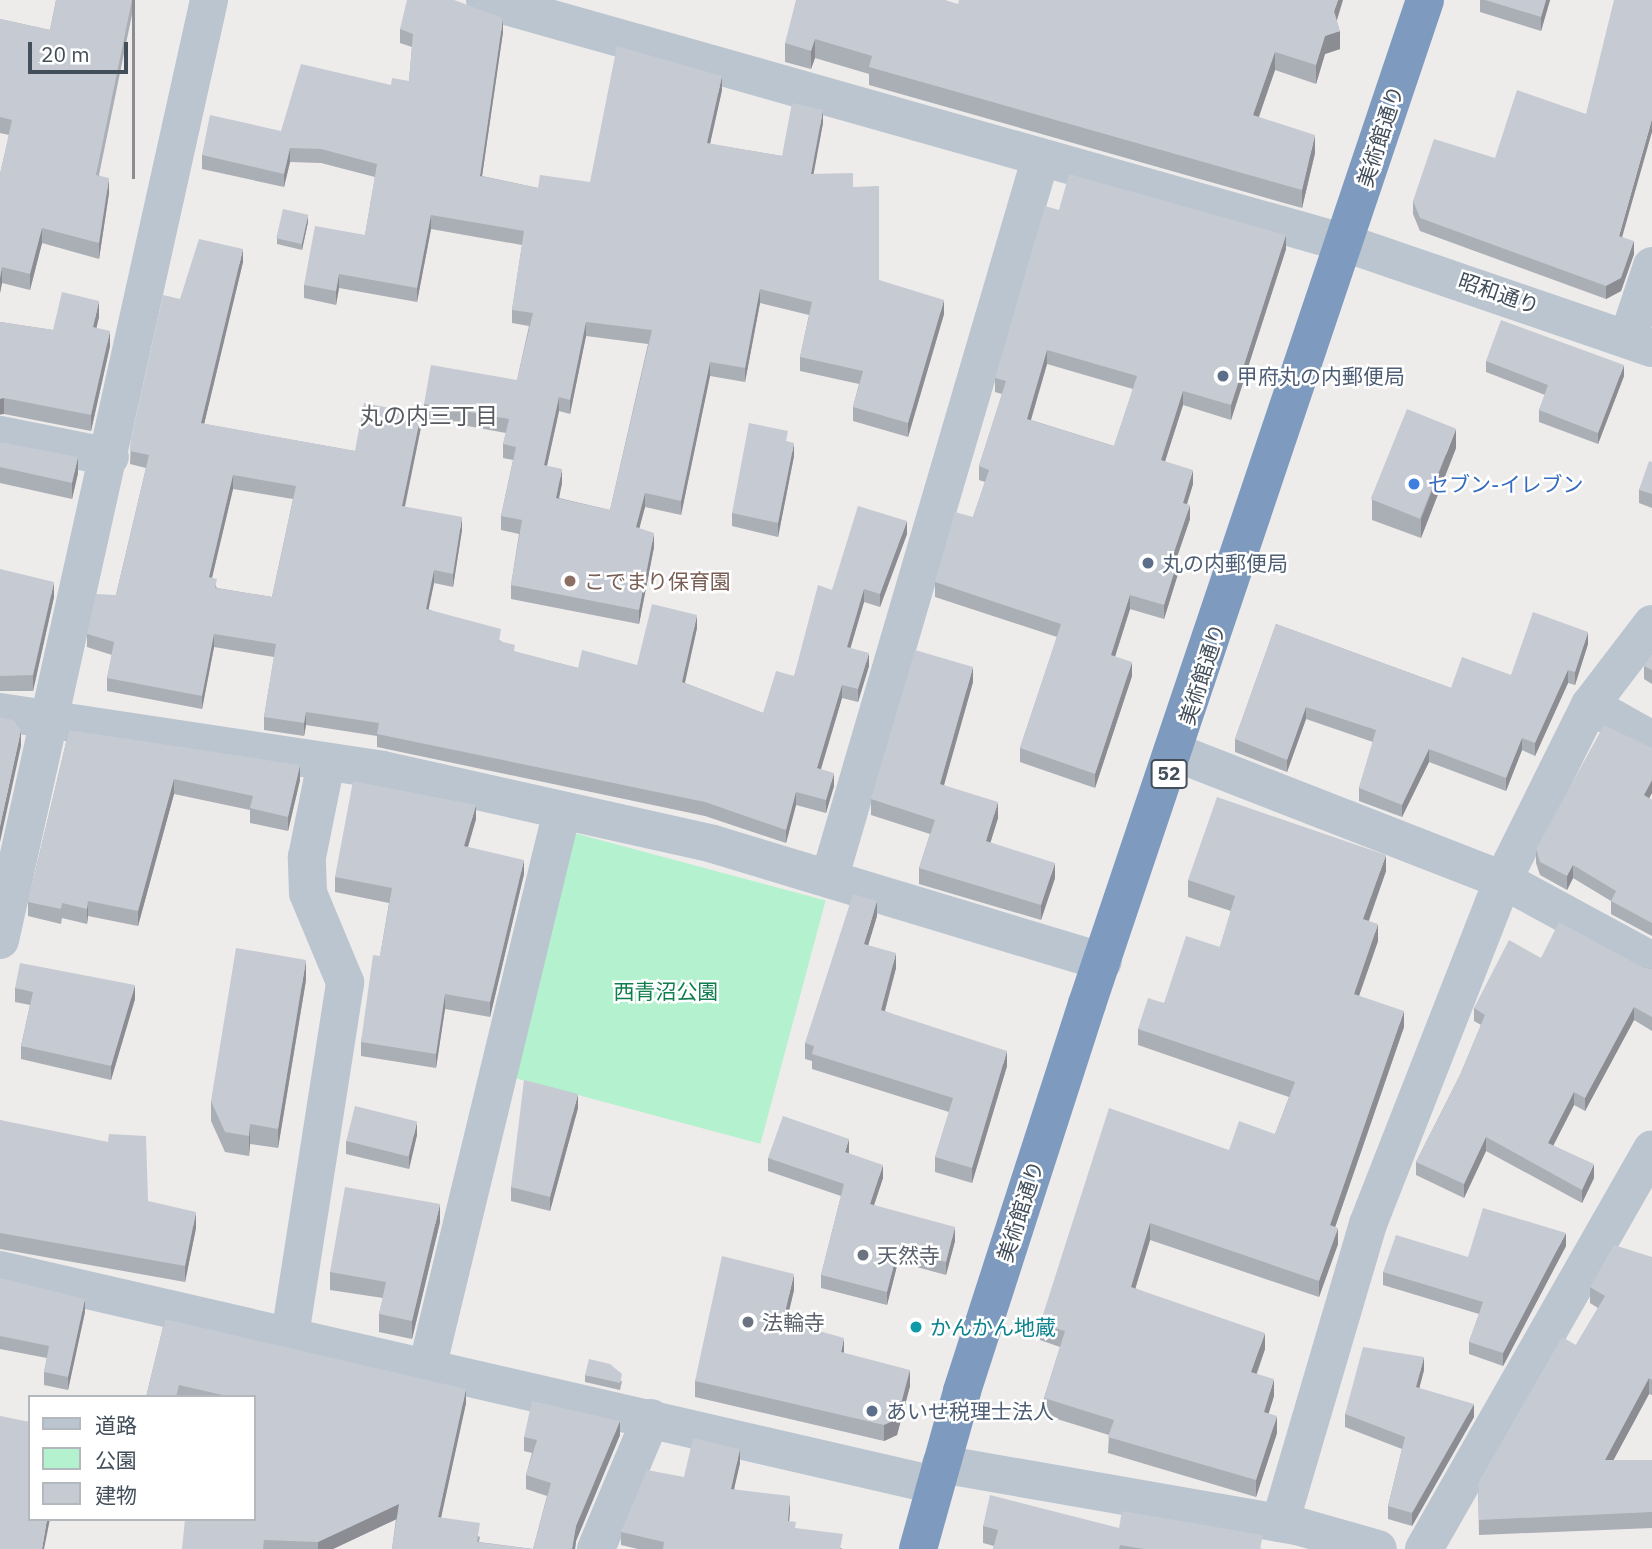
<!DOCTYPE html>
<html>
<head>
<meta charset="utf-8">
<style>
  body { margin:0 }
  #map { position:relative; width:1652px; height:1549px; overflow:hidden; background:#eeebeb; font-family:"IBM Plex Sans","Noto Sans JP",sans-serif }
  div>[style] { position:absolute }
  .green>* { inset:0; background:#b4f1ce; transform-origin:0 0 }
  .minor>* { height:38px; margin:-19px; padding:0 19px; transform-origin:19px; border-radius:19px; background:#bac5cf }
  .highway>* { height:38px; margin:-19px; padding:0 19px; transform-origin:19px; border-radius:19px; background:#7e9bbf }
  .wall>* { inset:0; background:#aaaeb5 }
  .shaded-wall>* { inset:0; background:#8b8d93; transform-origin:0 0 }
  .building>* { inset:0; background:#c6cad2; transform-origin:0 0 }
  .dots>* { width:19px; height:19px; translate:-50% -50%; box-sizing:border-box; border:4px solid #fff; border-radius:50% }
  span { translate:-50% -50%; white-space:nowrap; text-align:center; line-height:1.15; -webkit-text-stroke:5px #fff; paint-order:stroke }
  .shield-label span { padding:2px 5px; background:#fff; border:2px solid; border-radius:5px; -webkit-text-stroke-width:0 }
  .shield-label { font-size:19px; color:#424e5a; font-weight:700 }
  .street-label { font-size:21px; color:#424e5a }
  .service-label { font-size:21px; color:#4e5e75 }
  .left { translate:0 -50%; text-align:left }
  .shop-label { font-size:21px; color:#366cbe }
  .education-label { font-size:21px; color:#785e54 }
  .park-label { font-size:21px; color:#107e4c }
  .worship-label { font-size:21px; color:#5b616d }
  .culture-label { font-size:21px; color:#0d838f }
  .neighbourhood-label { font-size:23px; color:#575b61 }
  .legend { position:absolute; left:28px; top:1395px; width:228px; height:126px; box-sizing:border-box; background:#fff; border:2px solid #b3b8bd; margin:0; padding:9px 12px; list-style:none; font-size:21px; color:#424e5a }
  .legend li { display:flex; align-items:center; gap:14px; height:35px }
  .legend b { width:35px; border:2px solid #b3b8bd }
  .scale { position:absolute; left:28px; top:42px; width:100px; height:32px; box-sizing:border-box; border:4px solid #424e5a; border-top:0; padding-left:9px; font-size:21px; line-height:24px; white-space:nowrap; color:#424e5a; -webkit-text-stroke:5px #fff; paint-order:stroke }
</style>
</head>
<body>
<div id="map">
  <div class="green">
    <div style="left:559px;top:829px;width:276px;height:252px;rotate:15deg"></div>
  </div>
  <div class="minor">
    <div style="left:485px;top:0;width:894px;rotate:15.78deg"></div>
    <div style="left:1345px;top:243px;width:324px;rotate:18.9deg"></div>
    <div style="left:1628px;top:338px;width:76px;rotate:-71.6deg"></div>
    <div style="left:0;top:435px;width:112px;rotate:11.3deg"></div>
    <div style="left:1590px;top:705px;width:71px;rotate:29.4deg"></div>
    <div style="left:0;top:712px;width:387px;rotate:8.6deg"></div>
    <div style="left:383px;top:770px;width:338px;rotate:12.6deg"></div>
    <div style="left:713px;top:844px;width:407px;rotate:16.8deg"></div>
    <div style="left:1177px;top:753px;width:350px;rotate:21.3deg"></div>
    <div style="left:1503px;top:880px;width:170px;rotate:28.5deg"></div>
    <div style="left:830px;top:876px;width:746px;rotate:-73.65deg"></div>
    <div style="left:0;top:940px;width:963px;rotate:-77.46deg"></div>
    <div style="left:0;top:1270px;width:959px;rotate:12.95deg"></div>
    <div style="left:290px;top:1335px;width:357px;rotate:-81.1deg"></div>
    <div style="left:345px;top:982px;width:96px;rotate:-112.6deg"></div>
    <div style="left:308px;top:893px;width:36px;rotate:-92deg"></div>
    <div style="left:307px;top:857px;width:96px;rotate:-78.6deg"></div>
    <div style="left:427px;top:1368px;width:573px;rotate:-76.38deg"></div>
    <div style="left:941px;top:1464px;width:361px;rotate:9.9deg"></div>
    <div style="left:1297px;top:1526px;width:84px;rotate:15.9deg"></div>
    <div style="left:1280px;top:1523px;width:312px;rotate:-73.6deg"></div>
    <div style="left:1368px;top:1224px;width:370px;rotate:-68.6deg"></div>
    <div style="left:1503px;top:880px;width:195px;rotate:-63.6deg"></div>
    <div style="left:1590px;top:705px;width:102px;rotate:-52.6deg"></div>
    <div style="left:596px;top:1549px;width:142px;rotate:-67.2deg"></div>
    <div style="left:1424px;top:1549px;width:460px;rotate:-60.3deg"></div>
  </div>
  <div class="highway">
    <div style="left:918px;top:1549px;width:164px;rotate:-74.4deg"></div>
    <div style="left:962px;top:1391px;width:407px;rotate:-72.1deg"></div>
    <div style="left:1087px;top:1004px;width:1059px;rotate:-71.39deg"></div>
  </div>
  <div class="wall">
    <div style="clip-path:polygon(56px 0,135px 0,99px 175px,109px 193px,99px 259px,42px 243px,30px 290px,2px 283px,0 293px,0 174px,9px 135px,0 133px,0 19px,50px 30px)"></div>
    <div style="clip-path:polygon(1480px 0,1550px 0,1541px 31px,1480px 12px)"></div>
    <div style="clip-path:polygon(958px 4px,1337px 21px,1340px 49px,1325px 54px,1316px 84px,1275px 70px,1259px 117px,1315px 153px,1302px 208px,869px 85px,869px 74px,815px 58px,811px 69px,785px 62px,785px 43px)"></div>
    <div style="clip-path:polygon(evenodd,400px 29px,503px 32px,482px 176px,538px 188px,590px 182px,722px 90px,710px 144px,782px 156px,823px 123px,813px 174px,853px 187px,879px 280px,944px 314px,908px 437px,853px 421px,853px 407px,859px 384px,800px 371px,800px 357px,809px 315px,760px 303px,745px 382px,710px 376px,681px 515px,645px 507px,639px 528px,654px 547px,639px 624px,511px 599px,511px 585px,519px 534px,501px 530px,501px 516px,513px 460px,503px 458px,503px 444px,506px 433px,424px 418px,424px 404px,517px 380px,529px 326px,512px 323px,512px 310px,522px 245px,431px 229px,417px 302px,339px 288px,336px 305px,304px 298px,304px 285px,365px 235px,375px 177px,321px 163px,290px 162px,284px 187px,202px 169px,202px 155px,281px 131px,391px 85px,409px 81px,412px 47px,400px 43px,400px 29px,586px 336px,648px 344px,610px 510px,559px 498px,562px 483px,547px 466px,559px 411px,570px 414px,586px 336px)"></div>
    <div style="clip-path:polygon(1413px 201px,1623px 237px,1634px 254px,1621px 291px,1606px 299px,1420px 231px,1413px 214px)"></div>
    <div style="clip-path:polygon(evenodd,1059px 210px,1286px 249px,1231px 420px,1183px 405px,1165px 461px,1193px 484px,1187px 504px,1190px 519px,1176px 559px,1178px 574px,1164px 619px,1130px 609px,1115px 657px,1132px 676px,1095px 788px,1020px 762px,1020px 748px,1057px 637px,935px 597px,935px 582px,973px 517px,985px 482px,979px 480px,979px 466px,1002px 394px,995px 392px,995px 378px,1059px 210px,1047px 364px,1133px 389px,1114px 446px,1031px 420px,1047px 364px)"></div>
    <div style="clip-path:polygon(308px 222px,302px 250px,277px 244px,277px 238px)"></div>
    <div style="clip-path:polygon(evenodd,243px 262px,204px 424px,355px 451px,421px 427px,405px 507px,462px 530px,453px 587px,434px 583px,428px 609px,501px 641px,515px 652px,578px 668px,637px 665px,697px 628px,685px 683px,763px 713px,794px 676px,832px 590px,907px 534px,880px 607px,864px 602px,850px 648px,869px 666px,858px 702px,842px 698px,821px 769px,834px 786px,826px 813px,796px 805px,786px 843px,705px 816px,377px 747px,377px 736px,306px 725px,304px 736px,264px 730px,264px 717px,274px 657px,214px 647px,202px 709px,107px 691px,107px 678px,112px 655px,87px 647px,87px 634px,116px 595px,146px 468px,130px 464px,131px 439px,180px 299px,243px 262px,233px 489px,293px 499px,272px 597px,217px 588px,212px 578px,233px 489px)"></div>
    <div style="clip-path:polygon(99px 317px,96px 328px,110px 346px,91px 431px,4px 414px,0 415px,0 322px,53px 330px)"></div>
    <div style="clip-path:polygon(1486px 361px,1624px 376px,1598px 444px,1539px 422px,1539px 410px,1545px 395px,1486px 372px)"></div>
    <div style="clip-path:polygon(0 442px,78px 473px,72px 499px,0 483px)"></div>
    <div style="clip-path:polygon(788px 442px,794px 456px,778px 537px,732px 526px,732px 513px)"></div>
    <div style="clip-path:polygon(1456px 448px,1421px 538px,1372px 520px,1372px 500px)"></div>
    <div style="clip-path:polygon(1652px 462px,1652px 508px,1639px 503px,1639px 490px)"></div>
    <div style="clip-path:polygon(0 569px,54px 597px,33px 691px,0 691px)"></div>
    <div style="clip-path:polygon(1276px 624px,1451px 688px,1511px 675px,1588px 644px,1575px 685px,1568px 683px,1535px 756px,1522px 750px,1506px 791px,1429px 762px,1402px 817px,1359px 801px,1359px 788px,1373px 742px,1306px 719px,1287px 772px,1235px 752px,1235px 739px)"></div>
    <div style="clip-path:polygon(1652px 656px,1652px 684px,1644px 679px,1644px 666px)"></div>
    <div style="clip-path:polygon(973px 682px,944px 785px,998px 818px,990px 843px,1055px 878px,1041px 920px,919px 884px,919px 868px,930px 834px,871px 815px,871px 799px)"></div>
    <div style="clip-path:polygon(69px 730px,300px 780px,288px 831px,250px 823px,250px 810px,174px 794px,138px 926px,88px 916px,87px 924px,62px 918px,61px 924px,28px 916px,28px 902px)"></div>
    <div style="clip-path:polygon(1652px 748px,1652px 793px,1649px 798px,1652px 800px,1652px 936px,1611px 914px,1611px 901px,1573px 878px,1567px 890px,1540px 875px,1536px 863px,1536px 849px)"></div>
    <div style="clip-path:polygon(476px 819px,468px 847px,524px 874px,490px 1017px,445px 1009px,436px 1068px,361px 1056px,361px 1042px,380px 956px,389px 903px,335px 892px,335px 877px)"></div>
    <div style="clip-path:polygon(1386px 871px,1369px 921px,1378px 941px,1359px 996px,1404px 1027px,1335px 1227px,1338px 1244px,1319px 1297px,1150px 1240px,1135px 1288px,1265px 1349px,1257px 1374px,1274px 1396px,1268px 1414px,1277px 1433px,1256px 1497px,1108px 1453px,1109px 1435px,1044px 1415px,1044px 1398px,1060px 1347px,1040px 1340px,1040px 1324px,1229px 1150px,1275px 1134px,1289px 1097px,1138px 1045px,1138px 1029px,1220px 947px,1231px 911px,1188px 897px,1188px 880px)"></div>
    <div style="clip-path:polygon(877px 916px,868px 945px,896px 968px,885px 1011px,1007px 1066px,972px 1183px,935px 1172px,935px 1157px,949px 1112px,812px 1069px,812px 1061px,805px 1059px,805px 1043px)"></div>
    <div style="clip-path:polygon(1541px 958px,1642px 967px,1652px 969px,1652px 1031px,1634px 1020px,1585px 1111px,1574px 1105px,1553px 1145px,1594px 1178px,1582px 1203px,1486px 1151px,1464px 1198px,1416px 1175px,1416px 1162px,1460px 1075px,1481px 1025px,1474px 1021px,1474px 1008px)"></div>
    <div style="clip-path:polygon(306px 980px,278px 1148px,250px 1144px,249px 1156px,225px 1152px,211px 1121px,211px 1101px)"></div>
    <div style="clip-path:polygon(15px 988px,135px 999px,111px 1080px,21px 1059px,21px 1046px,30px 1005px,15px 1002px)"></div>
    <div style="clip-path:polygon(578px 1108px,550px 1211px,511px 1201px,511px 1187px)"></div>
    <div style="clip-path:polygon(0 1120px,196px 1228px,185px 1282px,0 1249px)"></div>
    <div style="clip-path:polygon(417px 1135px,409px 1169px,346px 1154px,346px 1141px)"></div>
    <div style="clip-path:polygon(848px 1153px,883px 1178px,874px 1205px,955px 1241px,946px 1275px,898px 1262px,887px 1305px,821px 1288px,821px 1275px,841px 1196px,768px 1171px,768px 1158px)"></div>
    <div style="clip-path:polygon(440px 1222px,412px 1339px,379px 1332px,379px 1314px,383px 1298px,330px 1290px,330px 1272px)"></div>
    <div style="clip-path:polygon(1566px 1246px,1503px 1366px,1469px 1354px,1469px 1342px,1479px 1314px,1383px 1285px,1383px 1272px,1468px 1257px)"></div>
    <div style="clip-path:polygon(1652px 1257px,1652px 1395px,1649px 1394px,1613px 1460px,1652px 1460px,1652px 1528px,1479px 1535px,1478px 1483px,1576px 1345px,1598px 1308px,1590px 1303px,1590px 1287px)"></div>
    <div style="clip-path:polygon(0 1278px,85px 1312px,68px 1390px,44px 1385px,44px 1372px,47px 1358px,0 1349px)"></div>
    <div style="clip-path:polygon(794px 1290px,786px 1322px,844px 1353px,910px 1386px,897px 1435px,884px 1441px,695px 1397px,695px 1381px)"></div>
    <div style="clip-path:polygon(165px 1319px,466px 1403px,441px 1518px,480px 1537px,479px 1542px,533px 1549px,547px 1496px,526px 1489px,526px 1475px,532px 1453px,524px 1451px,524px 1437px,620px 1435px,576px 1541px,575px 1549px,392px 1549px,396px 1519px,333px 1549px,182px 1549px,254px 1519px,254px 1397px,146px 1397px)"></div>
    <div style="clip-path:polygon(1424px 1370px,1419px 1388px,1474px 1417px,1412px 1526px,1388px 1519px,1388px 1506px,1402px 1449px,1345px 1427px,1345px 1414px)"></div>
    <div style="clip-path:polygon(585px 1375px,622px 1381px,620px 1390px,585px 1382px)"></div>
    <div style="clip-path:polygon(740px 1463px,734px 1489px,790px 1510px,789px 1522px,796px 1529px,843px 1549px,638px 1549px,621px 1545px,621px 1532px,684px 1477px)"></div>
    <div style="clip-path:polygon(983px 1526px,1119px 1528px,1263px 1549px,993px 1549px,994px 1546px,983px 1543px)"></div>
  </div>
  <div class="shaded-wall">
    <div style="left:132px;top:0;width:3px;height:179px"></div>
    <div style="clip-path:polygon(1338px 0,1343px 0,1334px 30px,1334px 11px)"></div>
    <div style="clip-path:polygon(1546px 0,1550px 0,1541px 31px,1541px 17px)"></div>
    <div style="clip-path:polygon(503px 18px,503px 32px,480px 190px,480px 176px)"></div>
    <div style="clip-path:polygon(1340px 31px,1340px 49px,1325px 54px,1316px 84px,1316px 65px,1325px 36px)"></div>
    <div style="clip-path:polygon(815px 39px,815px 58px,811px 69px,811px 51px)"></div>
    <div style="clip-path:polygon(1275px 52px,1275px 70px,1253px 133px,1253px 115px)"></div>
    <div style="clip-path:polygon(722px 76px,722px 90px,707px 157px,707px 143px)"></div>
    <div style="clip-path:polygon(823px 110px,823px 123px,811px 188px,811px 174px)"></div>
    <div style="clip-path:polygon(1652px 119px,1652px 132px,1619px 248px,1619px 236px)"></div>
    <div style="clip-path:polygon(1315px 135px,1315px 153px,1302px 208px,1302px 190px)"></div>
    <div style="clip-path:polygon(290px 148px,290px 162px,284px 187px,284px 174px)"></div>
    <div style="clip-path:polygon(109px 178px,109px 193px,99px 259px,99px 243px)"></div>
    <div style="clip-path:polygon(308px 215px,308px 222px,302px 250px,302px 244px)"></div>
    <div style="clip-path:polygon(431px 215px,431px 229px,417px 302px,417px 288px)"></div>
    <div style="clip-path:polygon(42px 228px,42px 243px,30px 290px,30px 274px)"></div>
    <div style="clip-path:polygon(1286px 235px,1286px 249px,1231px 420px,1231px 405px)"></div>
    <div style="clip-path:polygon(1634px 241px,1634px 254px,1621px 291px,1606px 299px,1606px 286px)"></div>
    <div style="clip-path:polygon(243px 249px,243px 262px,201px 437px,201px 423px)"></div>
    <div style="clip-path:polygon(2px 267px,2px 283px,0 293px,0 278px)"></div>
    <div style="clip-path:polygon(339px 274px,339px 288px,336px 305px,336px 291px)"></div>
    <div style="clip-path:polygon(760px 289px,760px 303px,745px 382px,745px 368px)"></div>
    <div style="clip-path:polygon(944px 300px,944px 314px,908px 437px,908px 423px)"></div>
    <div style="clip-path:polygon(99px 301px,99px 317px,93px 343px,93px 327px)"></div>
    <div style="clip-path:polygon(586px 322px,586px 336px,570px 414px,570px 400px)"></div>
    <div style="clip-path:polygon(110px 331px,110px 346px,91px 431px,91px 415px)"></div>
    <div style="clip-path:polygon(1047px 350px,1047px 364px,1027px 433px,1027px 419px)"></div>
    <div style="clip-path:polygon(710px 362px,710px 376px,681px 515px,681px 501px)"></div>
    <div style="clip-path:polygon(1624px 365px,1624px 376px,1598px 444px,1598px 433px)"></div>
    <div style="clip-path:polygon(1183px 391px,1183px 405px,1161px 474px,1161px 460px)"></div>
    <div style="clip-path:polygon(559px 397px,559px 411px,544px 479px,544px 465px)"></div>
    <div style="left:4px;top:398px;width:16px;height:4px;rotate:90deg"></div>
    <div style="clip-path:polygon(421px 414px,421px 427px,402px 519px,402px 506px)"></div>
    <div style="clip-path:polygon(1456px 429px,1456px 448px,1421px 538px,1421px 519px)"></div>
    <div style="clip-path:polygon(794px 443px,794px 456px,778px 537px,778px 523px)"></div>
    <div style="clip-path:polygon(78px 457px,78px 473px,72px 499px,72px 483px)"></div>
    <div style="clip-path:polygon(562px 469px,562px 483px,556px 512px,556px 498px)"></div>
    <div style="clip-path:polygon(1193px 470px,1193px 484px,1183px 517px,1183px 503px)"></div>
    <div style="clip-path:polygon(233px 475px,233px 489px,209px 590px,209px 577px)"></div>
    <div style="clip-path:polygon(645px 493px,645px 507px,636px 541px,636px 527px)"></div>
    <div style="clip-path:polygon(1190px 505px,1190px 519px,1172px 572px,1172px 558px)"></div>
    <div style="clip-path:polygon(462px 517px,462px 530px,453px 587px,453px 574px)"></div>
    <div style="clip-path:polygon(907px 521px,907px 534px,880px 607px,880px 594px)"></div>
    <div style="clip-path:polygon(654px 533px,654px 547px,639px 624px,639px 610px)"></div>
    <div style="clip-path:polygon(1178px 560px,1178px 574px,1164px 619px,1164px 605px)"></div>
    <div style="clip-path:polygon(434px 570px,434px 583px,426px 622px,426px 609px)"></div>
    <div style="clip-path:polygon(54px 582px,54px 597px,33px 691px,33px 675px)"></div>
    <div style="clip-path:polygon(864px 589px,864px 602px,847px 660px,847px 647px)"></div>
    <div style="clip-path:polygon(1130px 595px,1130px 609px,1111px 669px,1111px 655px)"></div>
    <div style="clip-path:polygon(697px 615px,697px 628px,682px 695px,682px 682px)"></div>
    <div style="clip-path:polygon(1588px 632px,1588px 644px,1575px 685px,1575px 672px)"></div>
    <div style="clip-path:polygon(214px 634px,214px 647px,202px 709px,202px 696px)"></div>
    <div style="clip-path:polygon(869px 653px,869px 666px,858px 702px,858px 689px)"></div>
    <div style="clip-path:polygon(1132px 662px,1132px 676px,1095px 788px,1095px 774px)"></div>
    <div style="clip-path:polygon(973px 667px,973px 682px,940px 799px,940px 784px)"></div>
    <div style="clip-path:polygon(1568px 670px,1568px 683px,1535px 756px,1535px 743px)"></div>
    <div style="clip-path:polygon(842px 685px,842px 698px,817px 782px,817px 768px)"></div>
    <div style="clip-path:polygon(1306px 707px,1306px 719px,1287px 772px,1287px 760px)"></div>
    <div style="clip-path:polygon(306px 712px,306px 725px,304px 736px,304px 723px)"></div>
    <div style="clip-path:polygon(21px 730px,21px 746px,0 842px,0 826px)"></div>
    <div style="clip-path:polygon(1522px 738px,1522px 750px,1506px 791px,1506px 778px)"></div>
    <div style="clip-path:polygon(1429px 749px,1429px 762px,1402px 817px,1402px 805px)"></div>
    <div style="clip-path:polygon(300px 765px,300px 780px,288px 831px,288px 817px)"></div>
    <div style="clip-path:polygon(834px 773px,834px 786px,826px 813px,826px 800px)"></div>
    <div style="clip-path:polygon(174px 779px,174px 794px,138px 926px,138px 911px)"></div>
    <div style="clip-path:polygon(1652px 780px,1652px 793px,1644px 808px,1644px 795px)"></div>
    <div style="clip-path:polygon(796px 792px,796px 805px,786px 843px,786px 830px)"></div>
    <div style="clip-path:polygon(998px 802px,998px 818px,986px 857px,986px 841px)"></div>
    <div style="clip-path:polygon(476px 805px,476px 819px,464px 860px,464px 846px)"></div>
    <div style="clip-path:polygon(1386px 855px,1386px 871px,1363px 936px,1363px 919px)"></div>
    <div style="clip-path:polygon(524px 860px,524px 874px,490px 1017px,490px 1002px)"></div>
    <div style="clip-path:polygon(1055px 863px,1055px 878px,1041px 920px,1041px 905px)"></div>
    <div style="clip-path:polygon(1573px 865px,1573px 878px,1567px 890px,1567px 876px)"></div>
    <div style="clip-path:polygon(88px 901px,88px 916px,87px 924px,87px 909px)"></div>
    <div style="clip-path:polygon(877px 901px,877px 916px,864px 959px,864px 944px)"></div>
    <div style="clip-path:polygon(1378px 924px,1378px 941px,1354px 1010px,1354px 994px)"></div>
    <div style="clip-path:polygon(896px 953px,896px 968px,881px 1025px,881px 1010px)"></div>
    <div style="clip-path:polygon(306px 960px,306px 980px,278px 1148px,278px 1129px)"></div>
    <div style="clip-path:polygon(135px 985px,135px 999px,111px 1080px,111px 1066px)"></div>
    <div style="clip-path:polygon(445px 994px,445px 1009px,436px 1068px,436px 1054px)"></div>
    <div style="clip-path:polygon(1634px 1007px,1634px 1020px,1585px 1111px,1585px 1098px)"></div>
    <div style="clip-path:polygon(1404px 1011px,1404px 1027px,1330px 1242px,1330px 1225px)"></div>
    <div style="clip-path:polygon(1007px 1051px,1007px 1066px,972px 1183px,972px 1168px)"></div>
    <div style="clip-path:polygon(1574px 1092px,1574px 1105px,1548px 1156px,1548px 1143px)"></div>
    <div style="clip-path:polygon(578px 1094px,578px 1108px,550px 1211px,550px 1197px)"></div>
    <div style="clip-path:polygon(417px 1122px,417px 1135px,409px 1169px,409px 1156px)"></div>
    <div style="clip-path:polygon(250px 1124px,250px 1144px,249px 1156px,249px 1136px)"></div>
    <div style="clip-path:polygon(1486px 1137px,1486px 1151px,1464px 1198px,1464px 1184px)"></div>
    <div style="clip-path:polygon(849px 1139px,849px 1152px,845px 1165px,845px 1152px)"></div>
    <div style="clip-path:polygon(1594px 1164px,1594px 1178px,1582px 1203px,1582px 1190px)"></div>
    <div style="clip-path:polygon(883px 1165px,883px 1178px,870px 1217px,870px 1204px)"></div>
    <div style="clip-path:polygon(440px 1204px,440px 1222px,412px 1339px,412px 1321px)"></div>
    <div style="clip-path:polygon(196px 1212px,196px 1228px,185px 1282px,185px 1266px)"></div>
    <div style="clip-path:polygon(1150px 1223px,1150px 1240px,1131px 1303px,1131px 1287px)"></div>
    <div style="clip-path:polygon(955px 1227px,955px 1241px,946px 1275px,946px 1262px)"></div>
    <div style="clip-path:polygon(1338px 1228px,1338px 1244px,1319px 1297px,1319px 1281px)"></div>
    <div style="clip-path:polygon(1566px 1233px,1566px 1246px,1503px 1366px,1503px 1353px)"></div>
    <div style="clip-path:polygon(898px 1249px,898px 1262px,887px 1305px,887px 1292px)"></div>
    <div style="clip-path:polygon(794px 1274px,794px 1290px,783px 1337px,783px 1321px)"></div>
    <div style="clip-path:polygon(85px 1299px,85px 1312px,68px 1390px,68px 1377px)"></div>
    <div style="clip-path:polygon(1265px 1333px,1265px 1349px,1251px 1388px,1251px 1372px)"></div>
    <div style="clip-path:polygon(844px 1338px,844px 1353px,841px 1352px)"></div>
    <div style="clip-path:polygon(1424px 1357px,1424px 1370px,1416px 1401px,1416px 1387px)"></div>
    <div style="clip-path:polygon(910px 1370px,910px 1386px,897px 1435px,884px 1441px,884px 1425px)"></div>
    <div style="clip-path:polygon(1649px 1378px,1649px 1394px,1605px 1476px,1605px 1460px)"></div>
    <div style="clip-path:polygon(1274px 1379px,1274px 1396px,1264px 1429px,1264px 1412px)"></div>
    <div style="clip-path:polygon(466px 1389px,466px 1403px,438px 1531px,438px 1517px)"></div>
    <div style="clip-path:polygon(1474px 1404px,1474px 1417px,1412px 1526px,1412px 1513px)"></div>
    <div style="clip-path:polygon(1277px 1416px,1277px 1433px,1256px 1497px,1256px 1480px)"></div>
    <div style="clip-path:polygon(620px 1421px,620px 1435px,576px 1541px,575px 1549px,572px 1549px,576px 1526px)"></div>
    <div style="clip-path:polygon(740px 1449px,740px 1463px,731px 1502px,731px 1489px)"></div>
    <div style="clip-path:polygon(790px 1496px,790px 1510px,788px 1535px,788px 1521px)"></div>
    <div style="clip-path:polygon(399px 1504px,399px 1518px,333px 1549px,318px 1549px,318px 1542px)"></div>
    <div style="clip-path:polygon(47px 1519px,50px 1519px,44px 1549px,42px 1549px)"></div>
  </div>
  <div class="building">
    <div style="clip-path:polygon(56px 0,132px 0,96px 175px,109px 178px,99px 243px,42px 228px,30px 274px,2px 267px,0 278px,0 174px,12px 120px,0 117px,0 19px,50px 30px)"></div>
    <div style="clip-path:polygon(evenodd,407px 0,454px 0,503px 18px,480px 176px,538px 188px,540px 175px,590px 182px,617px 46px,722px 76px,707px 143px,782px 156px,792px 103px,823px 110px,811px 174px,853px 173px,853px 187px,879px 186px,879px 280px,944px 300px,908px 423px,853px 407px,863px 371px,800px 357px,812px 302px,760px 289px,745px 368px,710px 362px,681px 501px,645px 493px,636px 527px,654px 533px,639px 610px,511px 585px,522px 520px,501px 516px,516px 447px,503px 444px,509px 419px,424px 404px,431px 365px,517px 380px,533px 313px,512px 310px,524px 231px,431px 215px,417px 288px,339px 274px,336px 291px,304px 285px,315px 226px,365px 235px,377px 164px,321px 149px,290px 148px,284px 174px,202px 155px,210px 115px,281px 131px,301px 64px,391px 85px,392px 78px,409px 81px,413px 34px,400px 29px,407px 0,586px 322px,652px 330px,610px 510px,556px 498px,562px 469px,544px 465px,559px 397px,570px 400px,586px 322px)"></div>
    <div style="clip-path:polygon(796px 0,945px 0,958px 4px,959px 0,1338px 0,1334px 11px,1340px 31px,1325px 36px,1316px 65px,1275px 52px,1253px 115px,1315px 135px,1302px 190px,869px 67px,872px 56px,815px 39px,811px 51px,785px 43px)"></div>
    <div style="clip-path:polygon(1485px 0,1546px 0,1541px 17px)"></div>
    <div style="clip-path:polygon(1614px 0,1652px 0,1652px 119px,1619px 236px,1634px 241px,1621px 278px,1606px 286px,1420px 218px,1413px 201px,1434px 139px,1495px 158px,1517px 90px,1586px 114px)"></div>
    <div style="clip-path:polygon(evenodd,1069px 174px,1286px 235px,1231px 405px,1183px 391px,1161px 460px,1193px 470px,1183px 503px,1190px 505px,1172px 558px,1178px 560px,1164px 605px,1130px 595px,1111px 655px,1132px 662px,1095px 774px,1020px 748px,1061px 624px,935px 582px,955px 512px,973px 517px,989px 470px,979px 466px,1006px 381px,995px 378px,1045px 206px,1059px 210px,1069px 174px,1047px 350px,1137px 376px,1114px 446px,1027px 419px,1047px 350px)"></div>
    <div style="left:283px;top:209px;width:26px;height:30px;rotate:13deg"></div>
    <div style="clip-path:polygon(evenodd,199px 239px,243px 249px,201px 423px,355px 451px,364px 403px,421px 414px,402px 506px,462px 517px,453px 574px,434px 570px,426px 609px,501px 629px,499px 641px,515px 645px,514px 651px,578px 668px,582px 650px,637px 665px,652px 604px,697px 615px,682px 682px,763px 713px,776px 671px,794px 676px,818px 585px,832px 590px,858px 506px,907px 521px,880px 594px,864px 589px,847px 647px,869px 653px,858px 689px,842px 685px,817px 768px,834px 773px,826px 800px,796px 792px,786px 830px,705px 802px,377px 734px,379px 723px,306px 712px,304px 723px,264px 717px,276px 644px,214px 634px,202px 696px,107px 678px,114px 642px,87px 634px,96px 594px,116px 595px,149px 455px,130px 451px,131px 439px,163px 295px,180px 299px,199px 239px,233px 475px,296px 486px,272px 597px,215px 588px,217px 579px,209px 577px,233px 475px)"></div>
    <div style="clip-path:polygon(62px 292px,99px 301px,93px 327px,110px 331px,91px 415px,4px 398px,0 399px,0 322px,53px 330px)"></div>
    <div style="clip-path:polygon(1501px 320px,1624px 365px,1598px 433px,1539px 410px,1548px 385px,1486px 361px)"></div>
    <div style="left:1407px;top:409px;width:53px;height:97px;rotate:22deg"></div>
    <div style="clip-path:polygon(749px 423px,788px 431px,786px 441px,794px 443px,778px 523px,732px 513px)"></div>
    <div style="clip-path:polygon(0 442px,78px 457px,72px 483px,0 467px)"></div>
    <div style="clip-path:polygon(1649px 461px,1652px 462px,1652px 494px,1639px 490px)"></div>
    <div style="clip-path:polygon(0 569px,54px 582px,33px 675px,0 676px)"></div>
    <div style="clip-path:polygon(1533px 612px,1588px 632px,1575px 672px,1568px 670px,1535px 743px,1522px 738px,1506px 778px,1429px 749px,1402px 805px,1359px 788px,1376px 730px,1306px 707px,1287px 760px,1235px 739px,1276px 624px,1451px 688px,1462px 657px,1511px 675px)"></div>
    <div style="clip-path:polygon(915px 650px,973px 667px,940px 784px,998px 802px,986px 841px,1055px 863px,1041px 905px,919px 868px,935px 820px,871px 799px)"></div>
    <div style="clip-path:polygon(1652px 656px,1652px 670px,1644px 666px)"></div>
    <div style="clip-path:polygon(0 717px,13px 720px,21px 730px,0 826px)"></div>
    <div style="clip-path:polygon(1604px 725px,1652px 748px,1652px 780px,1644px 795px,1652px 800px,1652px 923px,1611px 901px,1616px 891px,1573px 865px,1567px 876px,1540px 862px,1536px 849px)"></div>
    <div style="clip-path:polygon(69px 730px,300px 765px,288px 817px,250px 808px,253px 796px,174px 779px,138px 911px,88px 901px,87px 909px,62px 903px,61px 909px,28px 902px)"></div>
    <div style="clip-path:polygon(353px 781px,476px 805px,464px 846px,524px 860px,490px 1002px,445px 994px,436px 1054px,361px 1042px,373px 955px,380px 956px,392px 888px,335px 877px)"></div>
    <div style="clip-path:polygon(1217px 797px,1386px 855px,1363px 919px,1378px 924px,1354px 994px,1404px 1011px,1330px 1225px,1338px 1228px,1319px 1281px,1150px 1223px,1131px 1287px,1265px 1333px,1251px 1372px,1274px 1379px,1264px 1412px,1277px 1416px,1256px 1480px,1108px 1437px,1114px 1420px,1044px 1398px,1065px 1331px,1040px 1324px,1109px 1108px,1229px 1150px,1239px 1121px,1275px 1134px,1295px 1082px,1138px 1029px,1148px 998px,1164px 1003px,1186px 936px,1220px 947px,1235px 896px,1188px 880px)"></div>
    <div style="clip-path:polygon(853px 894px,877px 901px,864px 944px,896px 953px,881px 1010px,1007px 1051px,972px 1168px,935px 1157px,953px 1098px,812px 1054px,814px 1046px,805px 1043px)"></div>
    <div style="clip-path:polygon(1559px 922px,1642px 967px,1652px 969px,1652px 1017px,1634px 1007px,1585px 1098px,1574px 1092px,1548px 1143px,1594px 1164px,1582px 1190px,1486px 1137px,1464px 1184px,1416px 1162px,1460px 1075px,1485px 1015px,1474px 1008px,1509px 940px,1541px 958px)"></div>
    <div style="clip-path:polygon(236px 948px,306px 960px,278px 1129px,250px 1124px,249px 1136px,225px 1132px,211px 1101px)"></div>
    <div style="clip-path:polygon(20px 963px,135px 985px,111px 1066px,21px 1046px,33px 992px,15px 988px)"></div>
    <div style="clip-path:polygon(524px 1080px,578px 1094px,550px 1197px,511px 1187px)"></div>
    <div style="left:355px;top:1106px;width:64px;height:36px;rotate:14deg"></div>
    <div style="clip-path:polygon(783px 1116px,849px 1139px,845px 1152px,883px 1165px,870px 1204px,955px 1227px,946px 1262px,898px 1249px,887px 1292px,821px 1275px,844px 1184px,768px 1158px)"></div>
    <div style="clip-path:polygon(0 1120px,108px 1142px,109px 1134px,146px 1136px,148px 1201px,196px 1212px,185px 1266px,0 1233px)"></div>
    <div style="clip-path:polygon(345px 1187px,440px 1204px,412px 1321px,379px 1314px,386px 1282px,330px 1272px)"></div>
    <div style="clip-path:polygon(1483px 1208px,1566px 1233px,1503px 1353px,1469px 1342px,1483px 1302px,1383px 1272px,1396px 1235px,1468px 1257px)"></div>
    <div style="clip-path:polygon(1614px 1245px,1652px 1257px,1652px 1380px,1649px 1378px,1605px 1460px,1652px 1460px,1652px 1512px,1479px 1520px,1478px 1483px,1562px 1337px,1576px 1345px,1605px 1296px,1590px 1287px)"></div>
    <div style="clip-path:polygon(722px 1256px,794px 1274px,783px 1321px,844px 1338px,841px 1352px,910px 1370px,897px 1419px,884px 1425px,695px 1381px)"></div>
    <div style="clip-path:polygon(0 1278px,85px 1299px,68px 1377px,44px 1372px,49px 1346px,0 1336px)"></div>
    <div style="clip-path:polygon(165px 1319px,466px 1389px,438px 1517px,480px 1523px,477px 1542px,533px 1549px,551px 1483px,526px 1475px,537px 1440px,524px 1437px,532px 1401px,620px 1421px,576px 1526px,572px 1549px,392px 1549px,399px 1504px,318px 1542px,264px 1540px,263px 1549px,182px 1549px,185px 1519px,254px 1519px,254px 1397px,231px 1397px,179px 1385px,176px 1397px,146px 1397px)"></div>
    <div style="clip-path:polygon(1363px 1347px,1424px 1357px,1416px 1387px,1474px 1404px,1412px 1513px,1388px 1506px,1405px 1437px,1345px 1414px)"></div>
    <div style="clip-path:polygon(589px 1359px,610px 1364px,622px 1374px,620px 1383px,585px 1375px)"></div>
    <div style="clip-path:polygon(0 1416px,30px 1422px,30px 1519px,47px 1519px,42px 1549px,0 1549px)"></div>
    <div style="clip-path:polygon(693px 1438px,740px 1449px,731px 1489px,790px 1496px,788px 1521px,796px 1522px,795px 1528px,843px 1534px,840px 1549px,663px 1549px,664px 1542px,621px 1532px,647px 1470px,684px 1477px)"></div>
    <div style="clip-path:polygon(990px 1495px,1119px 1528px,1122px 1511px,1263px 1535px,1260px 1549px,1144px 1549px,1120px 1545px,1119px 1549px,993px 1549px,998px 1530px,983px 1526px)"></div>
  </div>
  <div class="dots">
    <div style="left:1223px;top:376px;background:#5c6f8a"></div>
    <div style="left:1414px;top:484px;background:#3f7fe0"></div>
    <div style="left:1148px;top:563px;background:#5c6f8a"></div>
    <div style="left:570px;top:581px;background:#8d6e63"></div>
    <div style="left:863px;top:1255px;background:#6b7280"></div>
    <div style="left:748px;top:1322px;background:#6b7280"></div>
    <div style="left:916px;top:1327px;background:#0f9aa8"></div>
    <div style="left:872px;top:1411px;background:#5c6f8a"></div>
  </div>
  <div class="shield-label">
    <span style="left:1169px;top:774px">52</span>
  </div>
  <div class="street-label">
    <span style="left:1380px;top:136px;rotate:-72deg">美術館通り</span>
    <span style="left:1499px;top:293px;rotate:19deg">昭和通り</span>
    <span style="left:1202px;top:674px;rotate:-72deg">美術館通り</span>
    <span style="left:1020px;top:1211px;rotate:-72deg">美術館通り</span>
  </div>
  <div class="service-label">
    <span class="left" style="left:1237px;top:376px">甲府丸の内郵便局</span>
    <span class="left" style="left:1162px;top:563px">丸の内郵便局</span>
    <span class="left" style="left:886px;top:1411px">あいせ税理士法人</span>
  </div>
  <div class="shop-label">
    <span class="left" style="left:1428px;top:484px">セブン-イレブン</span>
  </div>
  <div class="education-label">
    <span class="left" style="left:584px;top:581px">こでまり保育園</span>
  </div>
  <div class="park-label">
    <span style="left:666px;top:991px">西青沼公園</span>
  </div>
  <div class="worship-label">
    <span class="left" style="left:877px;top:1255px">天然寺</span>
    <span class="left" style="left:762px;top:1322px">法輪寺</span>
  </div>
  <div class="culture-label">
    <span class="left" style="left:930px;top:1327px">かんかん地蔵</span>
  </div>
  <div class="neighbourhood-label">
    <span style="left:429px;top:415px">丸の内三丁目</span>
  </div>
  <ul class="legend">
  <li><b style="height:9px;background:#bac5cf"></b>道路</li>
  <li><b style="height:19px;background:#b4f1ce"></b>公園</li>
  <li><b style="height:19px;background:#c6cad2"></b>建物</li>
  </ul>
  <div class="scale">20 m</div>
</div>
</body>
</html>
